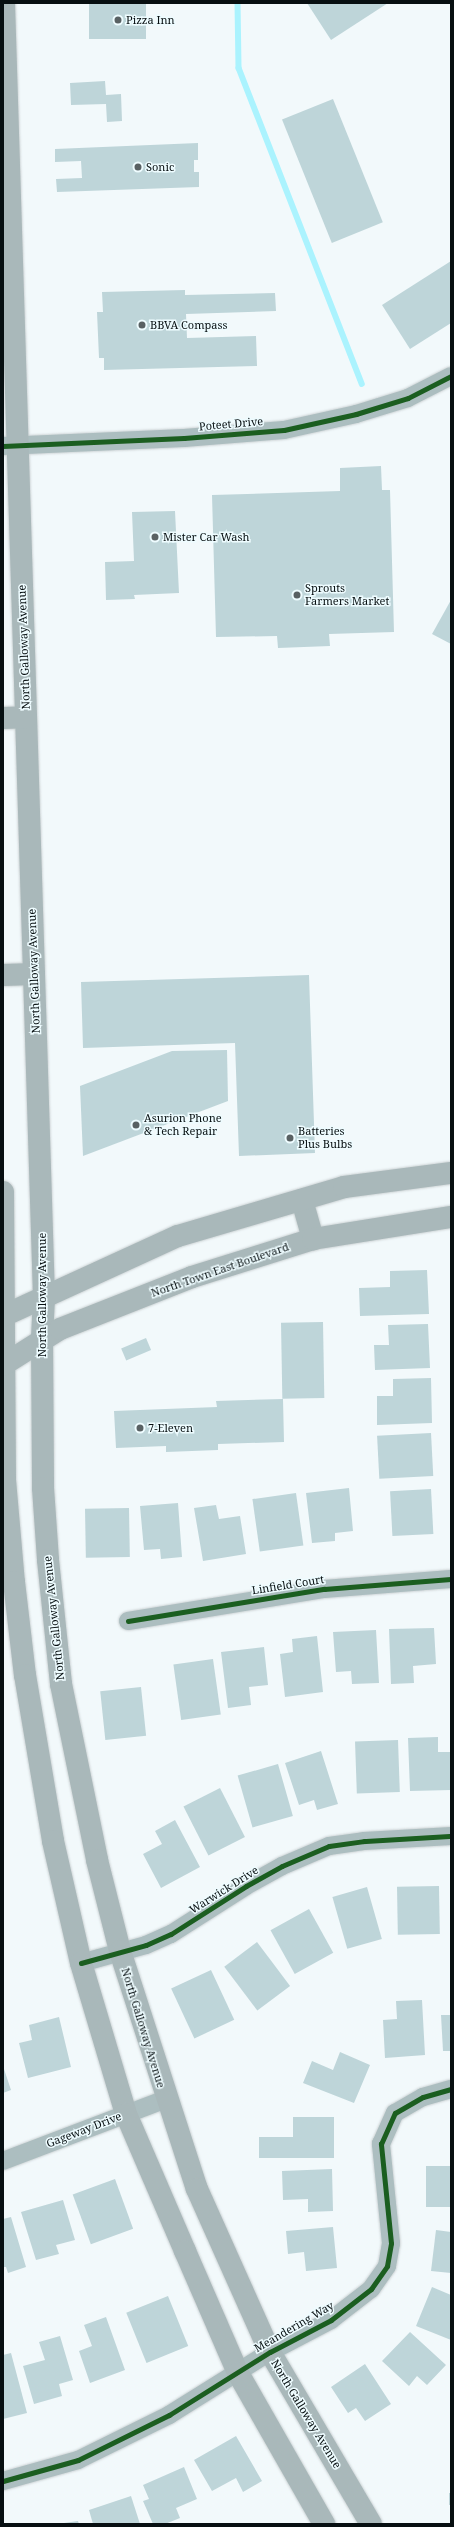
<!DOCTYPE html>
<html>
<head>
<meta charset="utf-8">
<style>
  body { margin:0 }
  #map { position:relative; width:454px; height:2527px; overflow:hidden; background:#f2f9fb; font-family:"Noto Serif",serif }
  div>[style] { position:absolute }
  .stream>* { height:5.5px; margin:-2.75px; padding:0 2.75px; transform-origin:2.75px; border-radius:2.75px; background:#abf3fe }
  .building>* { inset:0; background:#bed5d9; transform-origin:0 0 }
  .roads { filter:drop-shadow(0 0 1px #cdd3d5) drop-shadow(0 0 1px #cdd3d5) }
  .minor>* { height:18px; margin:-9px; padding:0 9px; transform-origin:9px; border-radius:9px; background:#acbec0 }
  .major>* { height:22px; margin:-11px; padding:0 11px; transform-origin:11px; border-radius:11px; background:#a9b8ba }
  .cycleway>* { height:5px; margin:-2.5px; padding:0 2.5px; transform-origin:2.5px; border-radius:2.5px; background:#1b5e20 }
  .dots>* { width:11px; height:11px; translate:-50% -50%; box-sizing:border-box; border:2px solid #eefcff; border-radius:50% }
  span { translate:-50% -50%; white-space:nowrap; text-align:center; line-height:1.15; -webkit-text-stroke:3px #eefcff; paint-order:stroke }
  .poi-label { font-size:11px; color:#070f11 }
  .left { translate:0 -50%; text-align:left }
  .street-label { font-size:11px; color:#070f11 }
  .frame { position:absolute; inset:0; border:4px solid #070f11; pointer-events:none }
</style>
</head>
<body>
<div id="map">
  <div class="stream">
    <div style="left:238px;top:3px;width:65px;rotate:89.1deg"></div>
    <div style="left:239px;top:68px;width:339px;rotate:68.7deg"></div>
  </div>
  <div class="building">
    <div style="left:89px;top:3px;width:57px;height:36px"></div>
    <div style="clip-path:polygon(307px 3px,388px 3px,331px 40px)"></div>
    <div style="clip-path:polygon(105px 81px,106px 95px,121px 94px,122px 121px,107px 122px,106px 104px,71px 105px,70px 83px)"></div>
    <div style="left:333px;top:99px;width:133px;height:55px;rotate:68deg"></div>
    <div style="clip-path:polygon(198px 143px,198px 160px,194px 160px,194px 172px,199px 172px,199px 187px,57px 192px,56px 179px,82px 178px,81px 161px,55px 162px,55px 149px)"></div>
    <div style="clip-path:polygon(451px 261px,451px 323px,410px 349px,382px 305px)"></div>
    <div style="clip-path:polygon(185px 290px,185px 295px,275px 293px,276px 311px,186px 314px,187px 338px,256px 336px,257px 366px,104px 370px,104px 358px,99px 358px,97px 312px,103px 312px,102px 292px)"></div>
    <div style="clip-path:polygon(381px 466px,382px 490px,390px 490px,394px 632px,329px 634px,330px 646px,278px 648px,277px 636px,216px 637px,212px 495px,340px 491px,340px 468px)"></div>
    <div style="clip-path:polygon(175px 511px,179px 593px,134px 595px,135px 599px,106px 600px,105px 562px,134px 561px,132px 512px)"></div>
    <div style="clip-path:polygon(451px 600px,451px 644px,432px 634px)"></div>
    <div style="clip-path:polygon(309px 975px,315px 1153px,239px 1156px,235px 1043px,83px 1048px,81px 982px)"></div>
    <div style="clip-path:polygon(227px 1050px,228px 1101px,83px 1156px,80px 1086px,172px 1051px)"></div>
    <div style="clip-path:polygon(427px 1270px,429px 1314px,360px 1316px,359px 1288px,390px 1287px,390px 1271px)"></div>
    <div style="left:323px;top:1322px;width:76px;height:42px;rotate:89deg"></div>
    <div style="clip-path:polygon(428px 1324px,430px 1368px,375px 1370px,374px 1345px,389px 1345px,388px 1325px)"></div>
    <div style="left:146px;top:1338px;width:13px;height:27px;rotate:67deg"></div>
    <div style="clip-path:polygon(431px 1378px,432px 1423px,377px 1425px,377px 1396px,393px 1396px,393px 1379px)"></div>
    <div style="clip-path:polygon(283px 1399px,284px 1442px,218px 1444px,218px 1450px,166px 1452px,166px 1446px,116px 1448px,114px 1411px,217px 1407px,216px 1401px)"></div>
    <div style="left:431px;top:1433px;width:43px;height:54px;rotate:87deg"></div>
    <div style="clip-path:polygon(349px 1488px,353px 1531px,335px 1533px,335px 1541px,312px 1543px,306px 1493px)"></div>
    <div style="left:431px;top:1489px;width:45px;height:41px;rotate:87deg"></div>
    <div style="left:296px;top:1493px;width:53px;height:44px;rotate:82deg"></div>
    <div style="clip-path:polygon(178px 1503px,182px 1557px,161px 1559px,160px 1549px,144px 1550px,140px 1506px)"></div>
    <div style="clip-path:polygon(216px 1505px,219px 1519px,240px 1516px,246px 1554px,203px 1561px,194px 1508px)"></div>
    <div style="left:129px;top:1508px;width:49px;height:44px;rotate:89deg"></div>
    <div style="clip-path:polygon(434px 1628px,436px 1664px,413px 1666px,414px 1683px,391px 1684px,389px 1629px)"></div>
    <div style="clip-path:polygon(376px 1630px,379px 1683px,352px 1684px,351px 1671px,336px 1672px,333px 1632px)"></div>
    <div style="clip-path:polygon(317px 1636px,323px 1692px,285px 1697px,280px 1654px,293px 1652px,292px 1639px)"></div>
    <div style="clip-path:polygon(264px 1647px,268px 1685px,249px 1687px,251px 1705px,228px 1708px,221px 1652px)"></div>
    <div style="left:213px;top:1659px;width:56px;height:40px;rotate:82deg"></div>
    <div style="left:141px;top:1687px;width:49px;height:41px;rotate:84deg"></div>
    <div style="clip-path:polygon(438px 1737px,438px 1752px,451px 1752px,451px 1790px,410px 1791px,408px 1738px)"></div>
    <div style="left:398px;top:1740px;width:52px;height:43px;rotate:88deg"></div>
    <div style="clip-path:polygon(321px 1751px,338px 1804px,317px 1810px,314px 1800px,299px 1805px,285px 1763px)"></div>
    <div style="left:278px;top:1764px;width:54px;height:42px;rotate:74deg"></div>
    <div style="left:220px;top:1788px;width:55px;height:41px;rotate:63deg"></div>
    <div style="clip-path:polygon(175px 1820px,200px 1867px,161px 1888px,143px 1854px,162px 1844px,155px 1831px)"></div>
    <div style="left:439px;top:1886px;width:48px;height:42px;rotate:89deg"></div>
    <div style="left:367px;top:1887px;width:54px;height:36px;rotate:74deg"></div>
    <div style="left:309px;top:1909px;width:50px;height:44px;rotate:61deg"></div>
    <div style="left:257px;top:1942px;width:55px;height:41px;rotate:53deg"></div>
    <div style="left:211px;top:1970px;width:55px;height:44px;rotate:65deg"></div>
    <div style="clip-path:polygon(422px 2000px,425px 2055px,385px 2058px,383px 2020px,397px 2019px,396px 2001px)"></div>
    <div style="clip-path:polygon(441px 2015px,451px 2015px,451px 2051px,443px 2051px)"></div>
    <div style="clip-path:polygon(59px 2017px,71px 2067px,28px 2078px,19px 2043px,32px 2040px,29px 2025px)"></div>
    <div style="clip-path:polygon(340px 2052px,370px 2065px,354px 2103px,303px 2083px,312px 2061px,333px 2070px)"></div>
    <div style="clip-path:polygon(3px 2066px,11px 2090px,3px 2093px)"></div>
    <div style="clip-path:polygon(293px 2117px,334px 2117px,334px 2158px,259px 2158px,259px 2137px,293px 2137px)"></div>
    <div style="left:451px;top:2166px;width:41px;height:25px;rotate:90deg"></div>
    <div style="clip-path:polygon(332px 2169px,333px 2211px,308px 2212px,308px 2199px,283px 2200px,282px 2171px)"></div>
    <div style="left:115px;top:2179px;width:53px;height:45px;rotate:70deg"></div>
    <div style="clip-path:polygon(63px 2200px,75px 2240px,56px 2245px,59px 2254px,36px 2260px,21px 2212px)"></div>
    <div style="clip-path:polygon(11px 2217px,26px 2267px,8px 2273px,6px 2267px,3px 2267px,3px 2219px)"></div>
    <div style="clip-path:polygon(333px 2227px,337px 2268px,306px 2271px,304px 2252px,288px 2254px,286px 2231px)"></div>
    <div style="clip-path:polygon(436px 2230px,451px 2232px,451px 2273px,431px 2271px)"></div>
    <div style="clip-path:polygon(432px 2287px,451px 2295px,451px 2340px,416px 2326px)"></div>
    <div style="left:168px;top:2296px;width:54px;height:45px;rotate:68deg"></div>
    <div style="clip-path:polygon(106px 2317px,125px 2370px,90px 2383px,79px 2351px,92px 2346px,84px 2325px)"></div>
    <div style="clip-path:polygon(410px 2332px,446px 2365px,427px 2385px,417px 2376px,409px 2386px,382px 2361px)"></div>
    <div style="clip-path:polygon(60px 2336px,73px 2380px,59px 2384px,62px 2396px,34px 2404px,23px 2366px,45px 2360px,39px 2342px)"></div>
    <div style="clip-path:polygon(11px 2353px,27px 2413px,3px 2419px,3px 2355px)"></div>
    <div style="clip-path:polygon(365px 2364px,391px 2404px,365px 2421px,356px 2408px,348px 2413px,331px 2387px)"></div>
    <div style="clip-path:polygon(236px 2436px,262px 2481px,243px 2492px,236px 2478px,212px 2491px,194px 2460px)"></div>
    <div style="clip-path:polygon(184px 2467px,197px 2499px,176px 2508px,180px 2518px,165px 2524px,153px 2524px,143px 2501px,149px 2499px,143px 2485px)"></div>
    <div style="left:449px;top:2493px;width:2px;height:12px"></div>
    <div style="clip-path:polygon(131px 2496px,140px 2524px,93px 2524px,89px 2510px)"></div>
    <div style="clip-path:polygon(78px 2521px,79px 2524px,64px 2524px,64px 2523px)"></div>
  </div>
  <div class="roads">
    <div class="minor">
      <div style="left:3px;top:446px;width:181px;rotate:-2.5deg"></div>
      <div style="left:184px;top:438px;width:100px;rotate:-4.6deg"></div>
      <div style="left:284px;top:430px;width:74px;rotate:-12.5deg"></div>
      <div style="left:356px;top:414px;width:54px;rotate:-17.1deg"></div>
      <div style="left:408px;top:398px;width:48px;rotate:-27.1deg"></div>
      <div style="left:128px;top:1621px;width:199px;rotate:-9.3deg"></div>
      <div style="left:324px;top:1589px;width:127px;rotate:-4.5deg"></div>
      <div style="left:81px;top:1963px;width:67px;rotate:-15.5deg"></div>
      <div style="left:146px;top:1945px;width:27px;rotate:-24deg"></div>
      <div style="left:171px;top:1934px;width:89px;rotate:-32.6deg"></div>
      <div style="left:246px;top:1886px;width:41px;rotate:-29.1deg"></div>
      <div style="left:282px;top:1866px;width:51px;rotate:-23.1deg"></div>
      <div style="left:329px;top:1846px;width:35px;rotate:-8deg"></div>
      <div style="left:364px;top:1841px;width:87px;rotate:-3.3deg"></div>
      <div style="left:3px;top:2161px;width:174px;rotate:-20.8deg"></div>
      <div style="left:3px;top:2481px;width:78px;rotate:-15.6deg"></div>
      <div style="left:78px;top:2460px;width:102px;rotate:-26.3deg"></div>
      <div style="left:169px;top:2415px;width:119px;rotate:-32deg"></div>
      <div style="left:270px;top:2352px;width:69px;rotate:-27.7deg"></div>
      <div style="left:331px;top:2320px;width:51px;rotate:-37.8deg"></div>
      <div style="left:371px;top:2289px;width:28px;rotate:-55deg"></div>
      <div style="left:387px;top:2266px;width:23px;rotate:-80deg"></div>
      <div style="left:391px;top:2243px;width:100px;rotate:-95.8deg"></div>
      <div style="left:381px;top:2144px;width:34px;rotate:-66deg"></div>
      <div style="left:395px;top:2113px;width:32px;rotate:-30deg"></div>
      <div style="left:423px;top:2097px;width:29px;rotate:-16deg"></div>
    </div>
    <div class="major">
      <div style="left:4px;top:3px;width:1296px;rotate:88.23deg"></div>
      <div style="left:44px;top:1298px;width:40px;rotate:92.9deg"></div>
      <div style="left:42px;top:1338px;width:150px;rotate:89.6deg"></div>
      <div style="left:43px;top:1488px;width:72px;rotate:86deg"></div>
      <div style="left:48px;top:1560px;width:125px;rotate:84deg"></div>
      <div style="left:61px;top:1684px;width:180px;rotate:78.4deg"></div>
      <div style="left:97px;top:1860px;width:94px;rotate:75.8deg"></div>
      <div style="left:120px;top:1951px;width:250px;rotate:72.1deg"></div>
      <div style="left:197px;top:2189px;width:179px;rotate:65.9deg"></div>
      <div style="left:270px;top:2352px;width:199px;rotate:59.6deg"></div>
      <div style="left:3px;top:718px;width:23px;rotate:-2deg"></div>
      <div style="left:3px;top:975px;width:31px;rotate:-2deg"></div>
      <div style="left:3px;top:1192px;width:288px;rotate:89.6deg"></div>
      <div style="left:5px;top:1480px;width:102px;rotate:85deg"></div>
      <div style="left:14px;top:1582px;width:94px;rotate:83.3deg"></div>
      <div style="left:25px;top:1675px;width:168px;rotate:80.4deg"></div>
      <div style="left:53px;top:1841px;width:125px;rotate:77.1deg"></div>
      <div style="left:81px;top:1963px;width:158px;rotate:73.4deg"></div>
      <div style="left:126px;top:2114px;width:149px;rotate:66.7deg"></div>
      <div style="left:185px;top:2251px;width:133px;rotate:66.5deg"></div>
      <div style="left:238px;top:2373px;width:174px;rotate:60.3deg"></div>
      <div style="left:302px;top:1200px;width:41px;rotate:74.2deg"></div>
      <div style="left:3px;top:1316px;width:192px;rotate:-24.6deg"></div>
      <div style="left:178px;top:1236px;width:173px;rotate:-16.4deg"></div>
      <div style="left:344px;top:1187px;width:108px;rotate:-7.5deg"></div>
      <div style="left:3px;top:1365px;width:67px;rotate:-32.3deg"></div>
      <div style="left:60px;top:1329px;width:142px;rotate:-21.5deg"></div>
      <div style="left:192px;top:1277px;width:127px;rotate:-17.4deg"></div>
      <div style="left:313px;top:1239px;width:140px;rotate:-9.1deg"></div>
    </div>
  </div>
  <div class="cycleway">
    <div style="left:3px;top:446px;width:181px;rotate:-2.5deg"></div>
    <div style="left:184px;top:438px;width:100px;rotate:-4.6deg"></div>
    <div style="left:284px;top:430px;width:74px;rotate:-12.5deg"></div>
    <div style="left:356px;top:414px;width:54px;rotate:-17.1deg"></div>
    <div style="left:408px;top:398px;width:48px;rotate:-27.1deg"></div>
    <div style="left:128px;top:1621px;width:199px;rotate:-9.3deg"></div>
    <div style="left:324px;top:1589px;width:127px;rotate:-4.5deg"></div>
    <div style="left:81px;top:1963px;width:67px;rotate:-15.5deg"></div>
    <div style="left:146px;top:1945px;width:27px;rotate:-24deg"></div>
    <div style="left:171px;top:1934px;width:89px;rotate:-32.6deg"></div>
    <div style="left:246px;top:1886px;width:41px;rotate:-29.1deg"></div>
    <div style="left:282px;top:1866px;width:51px;rotate:-23.1deg"></div>
    <div style="left:329px;top:1846px;width:35px;rotate:-8deg"></div>
    <div style="left:364px;top:1841px;width:87px;rotate:-3.3deg"></div>
    <div style="left:3px;top:2481px;width:78px;rotate:-15.6deg"></div>
    <div style="left:78px;top:2460px;width:102px;rotate:-26.3deg"></div>
    <div style="left:169px;top:2415px;width:119px;rotate:-32deg"></div>
    <div style="left:270px;top:2352px;width:69px;rotate:-27.7deg"></div>
    <div style="left:331px;top:2320px;width:51px;rotate:-37.8deg"></div>
    <div style="left:371px;top:2289px;width:28px;rotate:-55deg"></div>
    <div style="left:387px;top:2266px;width:23px;rotate:-80deg"></div>
    <div style="left:391px;top:2243px;width:100px;rotate:-95.8deg"></div>
    <div style="left:381px;top:2144px;width:34px;rotate:-66deg"></div>
    <div style="left:395px;top:2113px;width:32px;rotate:-30deg"></div>
    <div style="left:423px;top:2097px;width:29px;rotate:-16deg"></div>
  </div>
  <div class="dots">
    <div style="left:118px;top:20px;background:#596163"></div>
    <div style="left:138px;top:167px;background:#596163"></div>
    <div style="left:142px;top:325px;background:#596163"></div>
    <div style="left:155px;top:537px;background:#596163"></div>
    <div style="left:297px;top:595px;background:#596163"></div>
    <div style="left:136px;top:1125px;background:#596163"></div>
    <div style="left:290px;top:1138px;background:#596163"></div>
    <div style="left:140px;top:1428px;background:#596163"></div>
  </div>
  <div class="poi-label">
    <span class="left" style="left:126px;top:20px">Pizza Inn</span>
    <span class="left" style="left:146px;top:167px">Sonic</span>
    <span class="left" style="left:150px;top:325px">BBVA Compass</span>
    <span class="left" style="left:163px;top:537px">Mister Car Wash</span>
    <span class="left" style="left:305px;top:595px">Sprouts<br>Farmers Market</span>
    <span class="left" style="left:144px;top:1125px">Asurion Phone<br>&amp; Tech Repair</span>
    <span class="left" style="left:298px;top:1138px">Batteries<br>Plus Bulbs</span>
    <span class="left" style="left:148px;top:1428px">7-Eleven</span>
  </div>
  <div class="street-label">
    <span style="left:231px;top:424px;rotate:-5deg">Poteet Drive</span>
    <span style="left:24px;top:647px;rotate:-92deg">North Galloway Avenue</span>
    <span style="left:34px;top:971px;rotate:-92deg">North Galloway Avenue</span>
    <span style="left:220px;top:1270px;rotate:-19deg">North Town East Boulevard</span>
    <span style="left:42px;top:1295px;rotate:-90deg">North Galloway Avenue</span>
    <span style="left:288px;top:1585px;rotate:-9deg">Linfield Court</span>
    <span style="left:54px;top:1618px;rotate:-96deg">North Galloway Avenue</span>
    <span style="left:224px;top:1890px;rotate:-32deg">Warwick Drive</span>
    <span style="left:143px;top:2028px;rotate:73deg">North Galloway Avenue</span>
    <span style="left:84px;top:2130px;rotate:-21deg">Gageway Drive</span>
    <span style="left:294px;top:2327px;rotate:-30deg">Meandering Way</span>
    <span style="left:306px;top:2414px;rotate:59deg">North Galloway Avenue</span>
  </div>
  <div class="frame"></div>
</div>
</body>
</html>
